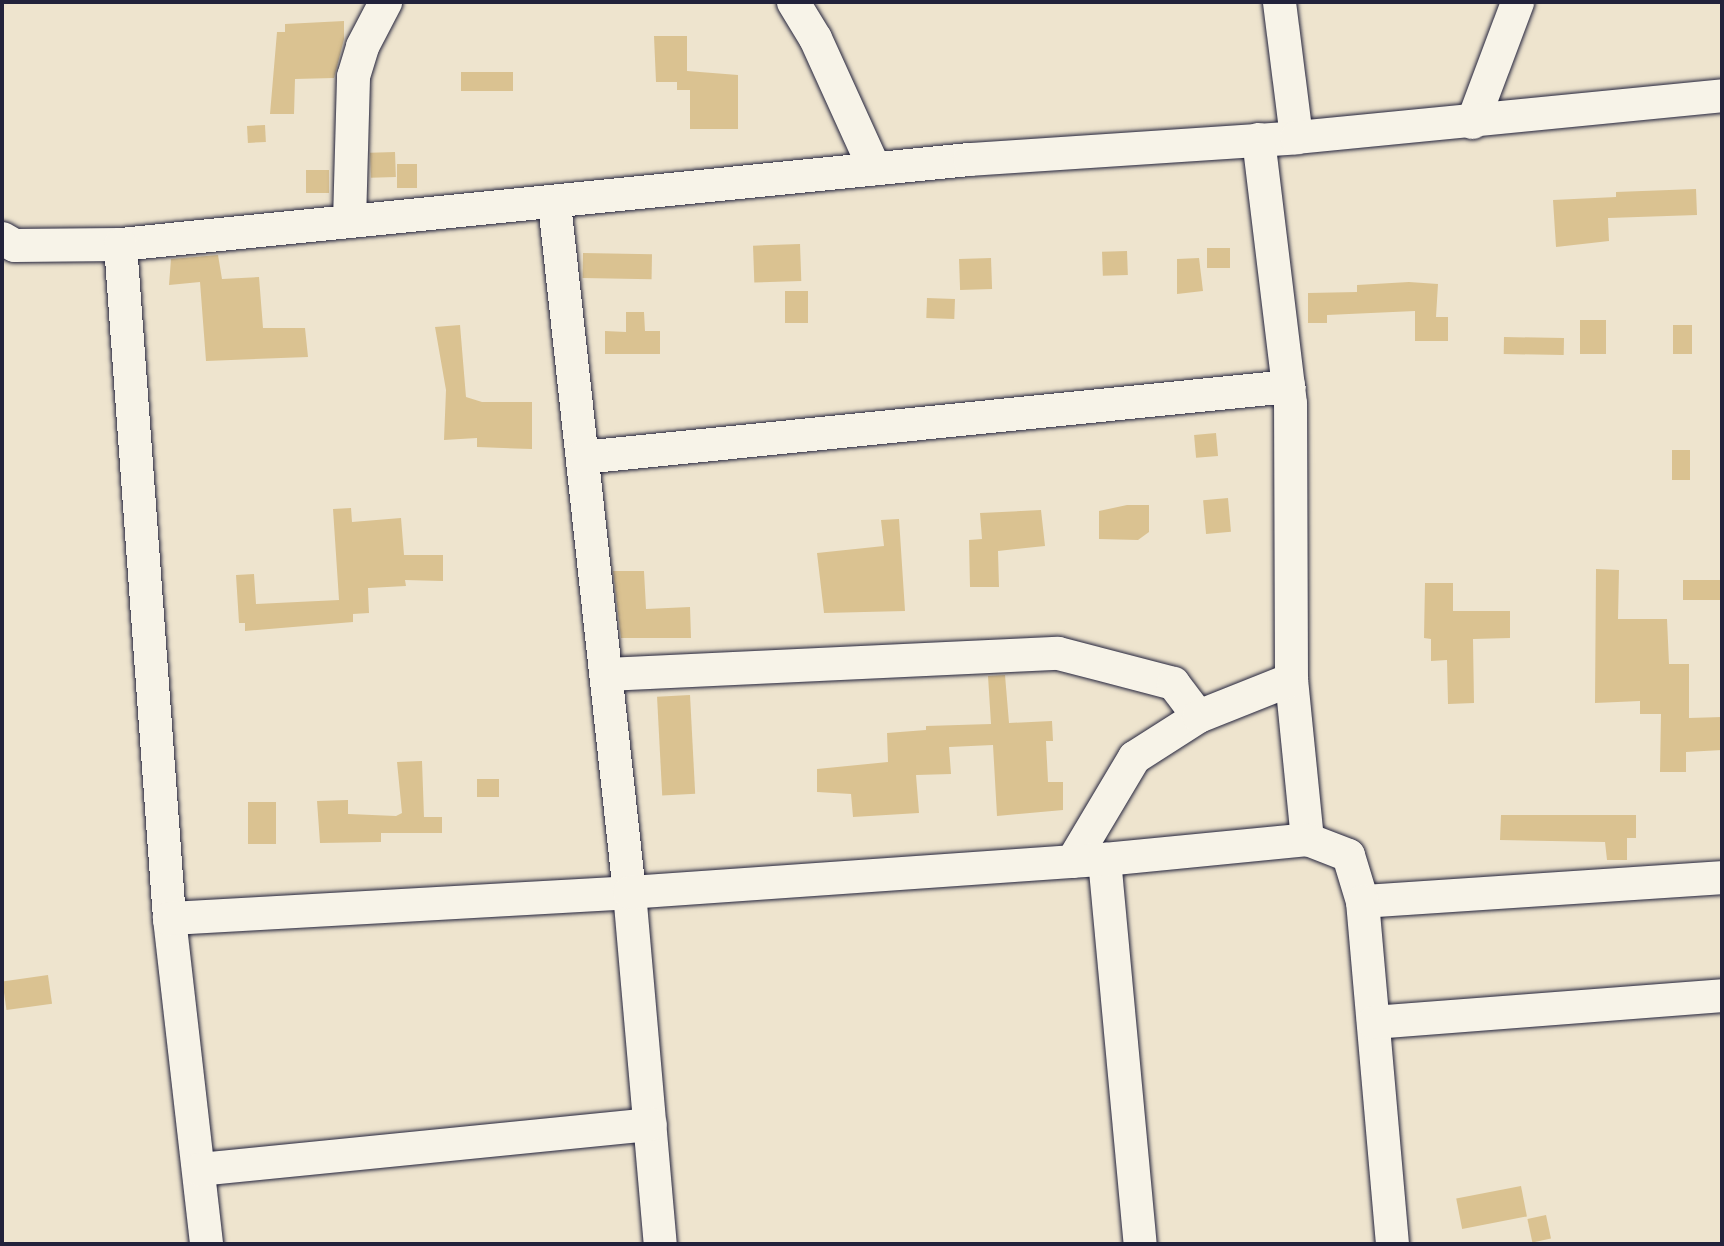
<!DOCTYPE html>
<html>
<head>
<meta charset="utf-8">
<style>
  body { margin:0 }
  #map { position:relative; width:1724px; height:1246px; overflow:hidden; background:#eee4ce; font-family:Itim,sans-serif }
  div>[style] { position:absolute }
  .building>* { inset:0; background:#dac291; transform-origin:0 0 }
  .roads { filter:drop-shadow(0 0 2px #22223b) drop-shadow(0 0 2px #22223b) }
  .minor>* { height:33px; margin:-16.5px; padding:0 16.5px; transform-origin:16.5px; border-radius:16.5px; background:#f7f3e8 }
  span { translate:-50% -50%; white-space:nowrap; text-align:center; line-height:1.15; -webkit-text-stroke:5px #f7f3e8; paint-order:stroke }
  .frame { position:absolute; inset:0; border:4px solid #22223b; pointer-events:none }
</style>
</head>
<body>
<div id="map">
  <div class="building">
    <div style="clip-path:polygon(344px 21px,344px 39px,334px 78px,295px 79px,294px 114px,270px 114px,277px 32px,285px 32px,285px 24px)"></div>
    <div style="clip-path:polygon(654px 36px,687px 36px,687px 71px,738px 75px,738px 129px,690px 129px,690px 90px,677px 90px,677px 82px,656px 82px)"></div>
    <div style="left:461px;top:72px;width:52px;height:19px"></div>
    <div style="left:265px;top:125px;width:17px;height:18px;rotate:87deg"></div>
    <div style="left:395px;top:152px;width:25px;height:25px;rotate:88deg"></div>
    <div style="left:397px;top:164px;width:20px;height:24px"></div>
    <div style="left:306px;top:170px;width:23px;height:23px"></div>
    <div style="clip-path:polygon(1696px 189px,1697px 215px,1608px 218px,1609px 241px,1556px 247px,1553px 200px,1616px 197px,1616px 192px)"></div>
    <div style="left:800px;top:244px;width:37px;height:47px;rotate:88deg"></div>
    <div style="left:1207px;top:248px;width:23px;height:20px"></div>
    <div style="left:1127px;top:251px;width:24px;height:25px;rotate:88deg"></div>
    <div style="left:583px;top:253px;width:69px;height:25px;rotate:1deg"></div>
    <div style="clip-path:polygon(218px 255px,222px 279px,259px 277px,263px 328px,305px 328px,308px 357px,206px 361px,200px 282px,169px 285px,171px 259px)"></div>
    <div style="left:991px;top:258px;width:31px;height:32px;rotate:88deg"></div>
    <div style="clip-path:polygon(1199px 258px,1203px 291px,1177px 294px,1177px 259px)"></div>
    <div style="clip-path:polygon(1409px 282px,1438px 284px,1436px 317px,1448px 317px,1448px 341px,1415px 341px,1415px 311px,1327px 315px,1327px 323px,1308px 323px,1308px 293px,1357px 292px,1357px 285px)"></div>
    <div style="left:785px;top:291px;width:23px;height:32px"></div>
    <div style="left:927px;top:298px;width:28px;height:20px;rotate:2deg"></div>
    <div style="clip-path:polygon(626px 312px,644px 312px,645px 331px,660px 331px,660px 354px,605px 354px,605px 331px,626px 332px)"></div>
    <div style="left:1580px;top:320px;width:26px;height:34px"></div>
    <div style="clip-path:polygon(460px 325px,466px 397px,482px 402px,532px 402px,532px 449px,477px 447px,477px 438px,444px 440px,446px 390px,435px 327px)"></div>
    <div style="left:1673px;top:325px;width:19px;height:29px"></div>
    <div style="left:1504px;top:337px;width:60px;height:17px;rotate:1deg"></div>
    <div style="left:1216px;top:433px;width:23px;height:22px;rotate:85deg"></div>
    <div style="left:1672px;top:450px;width:18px;height:30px"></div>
    <div style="left:1228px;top:498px;width:34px;height:25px;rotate:85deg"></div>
    <div style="clip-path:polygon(1127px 505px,1149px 505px,1149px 532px,1138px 540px,1099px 539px,1099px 511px)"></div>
    <div style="clip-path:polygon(351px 508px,352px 522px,401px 518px,404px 555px,443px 555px,443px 581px,405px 580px,406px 586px,368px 588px,369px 613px,353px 614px,353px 622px,245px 631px,245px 623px,239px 623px,236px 575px,254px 574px,256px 604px,339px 600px,333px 509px)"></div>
    <div style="clip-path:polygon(1041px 510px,1045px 546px,998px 551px,999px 587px,970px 587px,969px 540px,982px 539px,980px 513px)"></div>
    <div style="clip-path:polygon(899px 519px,905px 611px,824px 613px,817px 553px,884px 546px,881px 520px)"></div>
    <div style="clip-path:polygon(1596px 569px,1619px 570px,1618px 619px,1667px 619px,1669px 664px,1689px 664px,1689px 718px,1722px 717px,1722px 750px,1686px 752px,1686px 772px,1660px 772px,1661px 714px,1640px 714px,1640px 701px,1595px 703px)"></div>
    <div style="clip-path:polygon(613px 571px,644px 571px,646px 609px,690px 607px,691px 638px,621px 638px)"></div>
    <div style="left:1683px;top:580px;width:39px;height:20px"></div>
    <div style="clip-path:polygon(1425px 583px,1453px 583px,1453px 611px,1510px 611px,1510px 638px,1473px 639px,1474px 703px,1448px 704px,1447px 660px,1431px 661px,1431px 639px,1424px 638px)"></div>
    <div style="clip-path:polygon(1005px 675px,1009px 723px,1052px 721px,1053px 741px,1046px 741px,1048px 782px,1063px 782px,1063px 810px,997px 816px,993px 745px,949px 747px,951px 774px,916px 775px,919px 813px,853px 817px,851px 794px,817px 792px,817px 769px,888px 762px,887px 733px,926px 730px,926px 726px,991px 724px,988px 676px)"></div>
    <div style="left:690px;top:695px;width:99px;height:33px;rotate:87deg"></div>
    <div style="clip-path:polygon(422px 761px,424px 817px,442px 817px,442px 833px,381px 833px,381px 842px,320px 843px,317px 801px,348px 800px,348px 814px,396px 816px,402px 813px,397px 762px)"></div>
    <div style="left:477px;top:779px;width:22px;height:18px"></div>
    <div style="left:248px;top:802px;width:28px;height:42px"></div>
    <div style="clip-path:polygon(1501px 815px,1636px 815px,1636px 838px,1627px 838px,1627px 860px,1607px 860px,1605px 842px,1500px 840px)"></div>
    <div style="left:48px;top:975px;width:29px;height:46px;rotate:82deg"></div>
    <div style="left:1521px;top:1186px;width:31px;height:66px;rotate:79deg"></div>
    <div style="left:1546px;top:1215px;width:24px;height:19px;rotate:78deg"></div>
  </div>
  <div class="roads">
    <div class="minor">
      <div style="left:793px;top:2px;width:42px;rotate:58.6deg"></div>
      <div style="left:815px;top:38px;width:143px;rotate:65.6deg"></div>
      <div style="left:1279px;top:2px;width:136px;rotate:82.8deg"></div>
      <div style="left:1472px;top:122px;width:128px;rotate:-69.4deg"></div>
      <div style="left:554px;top:203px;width:693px;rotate:83.79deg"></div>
      <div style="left:629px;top:892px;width:353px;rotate:85deg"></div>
      <div style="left:349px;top:221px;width:145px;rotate:-88.4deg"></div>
      <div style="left:353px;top:76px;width:31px;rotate:-73deg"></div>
      <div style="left:362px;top:46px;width:50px;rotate:-62.4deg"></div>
      <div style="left:2px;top:238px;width:14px;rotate:30deg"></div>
      <div style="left:14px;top:245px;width:106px;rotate:-0.5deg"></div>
      <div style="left:120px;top:244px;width:853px;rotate:-5.72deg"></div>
      <div style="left:969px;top:159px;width:328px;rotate:-3.8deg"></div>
      <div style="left:1296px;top:137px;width:428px;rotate:-5.6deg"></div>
      <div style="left:120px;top:244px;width:676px;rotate:85.84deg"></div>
      <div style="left:169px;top:918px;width:328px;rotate:83.5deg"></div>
      <div style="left:582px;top:457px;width:710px;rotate:-5.74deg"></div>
      <div style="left:606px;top:674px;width:452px;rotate:-2.7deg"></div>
      <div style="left:1058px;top:653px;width:119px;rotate:14.6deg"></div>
      <div style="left:1173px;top:683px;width:41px;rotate:52.9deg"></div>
      <div style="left:1291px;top:679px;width:161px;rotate:84.3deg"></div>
      <div style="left:1104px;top:859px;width:387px;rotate:84.7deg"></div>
      <div style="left:1072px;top:861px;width:121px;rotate:-59.2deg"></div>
      <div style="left:1134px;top:757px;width:76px;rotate:-32.6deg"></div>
      <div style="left:1198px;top:716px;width:100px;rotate:-21.7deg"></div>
      <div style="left:1291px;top:679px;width:276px;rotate:-90.2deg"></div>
      <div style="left:1290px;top:403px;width:266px;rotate:-96.9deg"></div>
      <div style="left:1362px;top:901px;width:361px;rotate:-3.8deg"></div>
      <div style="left:169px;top:918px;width:461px;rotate:-3.2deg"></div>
      <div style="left:629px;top:892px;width:476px;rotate:-4deg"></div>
      <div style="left:1104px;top:859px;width:204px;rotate:-5.6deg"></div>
      <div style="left:1307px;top:839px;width:44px;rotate:21.3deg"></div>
      <div style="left:1348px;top:855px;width:48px;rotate:73.1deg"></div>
      <div style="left:1362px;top:901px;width:344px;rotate:85deg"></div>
      <div style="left:1373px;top:1022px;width:350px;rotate:-4.4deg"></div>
      <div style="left:199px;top:1169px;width:453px;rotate:-5.7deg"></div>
    </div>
  </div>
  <div class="frame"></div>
</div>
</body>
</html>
